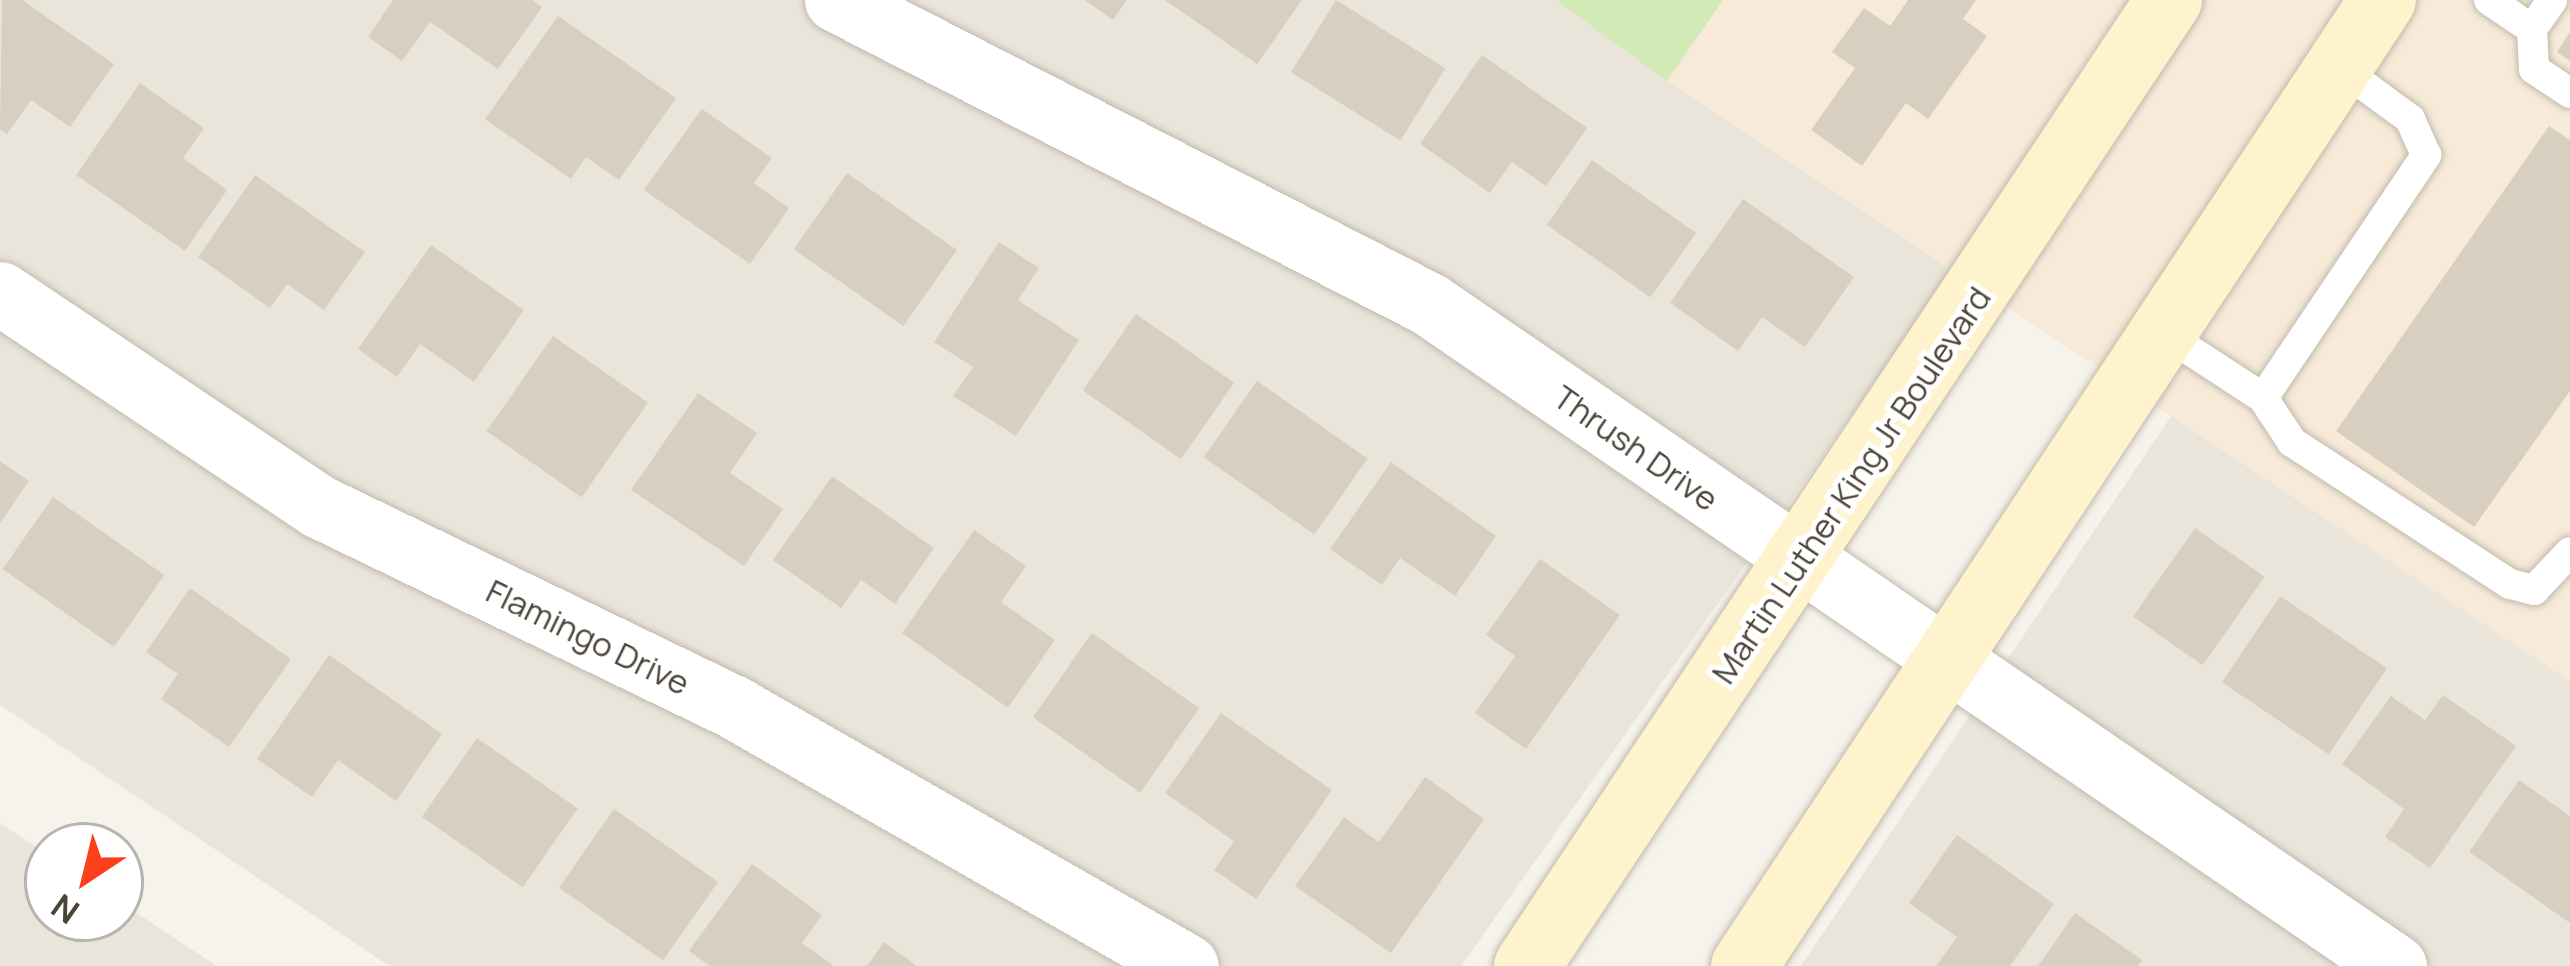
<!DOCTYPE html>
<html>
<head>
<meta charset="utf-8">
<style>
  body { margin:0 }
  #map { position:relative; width:2570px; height:966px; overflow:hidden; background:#f6f3ec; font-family:Manrope,sans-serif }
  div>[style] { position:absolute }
  .residential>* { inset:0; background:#eae5da }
  .commercial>* { inset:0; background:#f7ead8 }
  .green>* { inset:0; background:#d2eab5 }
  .building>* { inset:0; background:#d8cfc1; transform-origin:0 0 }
  .roads { filter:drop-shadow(0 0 3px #c2bbae) drop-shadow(0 0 3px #c2bbae) }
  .service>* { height:30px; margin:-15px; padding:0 15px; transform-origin:15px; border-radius:15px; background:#fff }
  .minor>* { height:63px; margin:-31.5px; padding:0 31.5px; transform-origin:31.5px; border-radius:31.5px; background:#fff }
  .secondary>* { height:66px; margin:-33px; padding:0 33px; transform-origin:33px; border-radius:33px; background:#fff3cd }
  span { translate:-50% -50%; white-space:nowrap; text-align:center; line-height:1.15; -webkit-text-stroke:10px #fff; paint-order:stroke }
  .street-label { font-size:33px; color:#4b4439 }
  .north { position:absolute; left:24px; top:822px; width:120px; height:120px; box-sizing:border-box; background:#fff; border:3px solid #b7b4b0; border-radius:50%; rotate:215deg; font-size:33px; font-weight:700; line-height:48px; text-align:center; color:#4b4439 }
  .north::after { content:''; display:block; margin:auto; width:42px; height:54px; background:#fc3f1d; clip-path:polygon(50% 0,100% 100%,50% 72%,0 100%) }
</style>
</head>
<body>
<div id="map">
  <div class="residential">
    <div style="clip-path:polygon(0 0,1556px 0,1955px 269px,1461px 966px,389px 966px,0 705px)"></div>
    <div style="clip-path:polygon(2174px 412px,2570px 681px,2570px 966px,1801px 966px)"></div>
    <div style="clip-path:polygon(0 823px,48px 855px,48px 918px,120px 918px,120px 902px,217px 966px,0 966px)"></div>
  </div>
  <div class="commercial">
    <div style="clip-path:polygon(1723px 0,2570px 0,2570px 681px,1667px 81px)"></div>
  </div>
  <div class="green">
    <div style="clip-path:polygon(1556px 0,1723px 0,1667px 81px)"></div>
  </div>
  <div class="building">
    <div style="clip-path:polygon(2px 0,22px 0,114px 64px,70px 127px,31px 100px,7px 134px,0 129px)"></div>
    <div style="clip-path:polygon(393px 0,532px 0,542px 7px,498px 69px,430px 22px,402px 61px,368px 37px)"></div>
    <div style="clip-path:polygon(1085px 0,1127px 0,1113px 20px)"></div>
    <div style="clip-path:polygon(1165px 0,1302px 0,1257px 64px)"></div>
    <div style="left:1336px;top:0;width:129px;height:85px;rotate:32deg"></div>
    <div style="clip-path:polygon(1908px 0,1976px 0,1963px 19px,1987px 36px,1928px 119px,1906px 103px,1862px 166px,1811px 130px,1855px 68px,1832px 52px,1864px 8px,1890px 26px)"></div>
    <div style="clip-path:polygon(558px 16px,676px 98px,619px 180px,586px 157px,571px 179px,485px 119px)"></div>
    <div style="clip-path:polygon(2570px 32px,2570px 61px,2557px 52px)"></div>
    <div style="clip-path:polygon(1482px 55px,1587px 128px,1546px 186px,1512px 162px,1490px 193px,1420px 144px)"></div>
    <div style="clip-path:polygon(140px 83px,204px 128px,183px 158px,227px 190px,185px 251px,76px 175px)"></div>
    <div style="clip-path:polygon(702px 109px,772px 158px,754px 183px,789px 208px,750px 264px,644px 190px)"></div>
    <div style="clip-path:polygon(2549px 126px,2570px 140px,2570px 391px,2474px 527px,2336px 431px)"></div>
    <div style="left:1592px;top:160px;width:127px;height:79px;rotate:35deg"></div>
    <div style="left:847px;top:173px;width:134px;height:93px;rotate:35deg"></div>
    <div style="clip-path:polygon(255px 175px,365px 252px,324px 310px,287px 284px,270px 308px,198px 257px)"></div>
    <div style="clip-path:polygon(1743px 199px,1854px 277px,1805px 347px,1762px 317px,1738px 351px,1670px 303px)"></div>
    <div style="clip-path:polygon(999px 242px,1039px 268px,1018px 300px,1079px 340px,1016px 436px,953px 396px,973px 367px,934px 342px)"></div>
    <div style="clip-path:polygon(431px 245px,524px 310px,474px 382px,420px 344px,397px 377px,358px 349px)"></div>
    <div style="left:1136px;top:314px;width:120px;height:93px;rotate:35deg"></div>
    <div style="left:553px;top:336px;width:116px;height:116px;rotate:35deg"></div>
    <div style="left:1257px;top:381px;width:135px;height:93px;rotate:35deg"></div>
    <div style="clip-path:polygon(698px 393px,757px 433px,730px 473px,783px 509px,744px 566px,631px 490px)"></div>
    <div style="clip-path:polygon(0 461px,29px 481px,0 523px)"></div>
    <div style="clip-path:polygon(1391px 462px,1496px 536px,1455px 596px,1400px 558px,1382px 585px,1330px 549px)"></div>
    <div style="clip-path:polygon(832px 476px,934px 548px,895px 604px,861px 580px,841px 608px,773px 560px)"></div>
    <div style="left:53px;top:497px;width:136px;height:88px;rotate:35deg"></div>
    <div style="left:2195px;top:528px;width:85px;height:108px;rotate:35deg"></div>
    <div style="clip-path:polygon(974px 530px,1026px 566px,1001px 602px,1055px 640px,1008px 708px,902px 633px)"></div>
    <div style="clip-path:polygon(1540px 559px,1620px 615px,1526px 749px,1475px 713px,1515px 656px,1486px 635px)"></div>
    <div style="clip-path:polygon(190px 588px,291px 659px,229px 747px,161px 699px,178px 674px,146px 652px)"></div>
    <div style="left:2280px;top:596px;width:129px;height:104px;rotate:34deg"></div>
    <div style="left:1092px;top:633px;width:131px;height:103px;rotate:35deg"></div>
    <div style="clip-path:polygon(329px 655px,442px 734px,396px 801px,338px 760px,312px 797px,257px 759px)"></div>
    <div style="clip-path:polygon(2443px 695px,2516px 746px,2430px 868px,2385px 837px,2404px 809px,2342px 764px,2391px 696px,2425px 720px)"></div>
    <div style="clip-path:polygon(1221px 713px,1332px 790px,1256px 899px,1214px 870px,1234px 841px,1165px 793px)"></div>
    <div style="left:477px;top:738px;width:123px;height:96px;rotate:35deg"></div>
    <div style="clip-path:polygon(1425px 777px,1484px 819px,1391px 953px,1295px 886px,1344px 817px,1379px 842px)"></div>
    <div style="clip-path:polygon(2519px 780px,2570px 816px,2570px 923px,2469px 852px)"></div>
    <div style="left:614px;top:809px;width:127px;height:96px;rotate:35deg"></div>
    <div style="clip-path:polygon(1957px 835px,2054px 904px,2010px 966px,1936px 966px,1957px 937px,1909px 903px)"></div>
    <div style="clip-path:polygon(752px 864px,822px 915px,802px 943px,834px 966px,710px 966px,689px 951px)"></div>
    <div style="clip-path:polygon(2075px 913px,2142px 960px,2138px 966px,2038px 966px)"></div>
    <div style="clip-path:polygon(884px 942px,917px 966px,867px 966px)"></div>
  </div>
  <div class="roads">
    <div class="service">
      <div style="left:2489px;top:0;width:52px;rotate:34deg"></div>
      <div style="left:2532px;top:29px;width:35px;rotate:-55deg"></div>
      <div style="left:2532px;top:29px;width:40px;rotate:87.1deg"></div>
      <div style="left:2534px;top:69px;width:43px;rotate:33.7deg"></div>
      <div style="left:2165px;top:334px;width:117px;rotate:33.1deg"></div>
      <div style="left:2263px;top:398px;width:53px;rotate:56.6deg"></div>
      <div style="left:2292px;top:442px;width:260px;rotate:33.1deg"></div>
      <div style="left:2510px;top:584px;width:25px;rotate:14deg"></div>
      <div style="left:2534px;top:590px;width:52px;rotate:-46.5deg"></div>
      <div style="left:2263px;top:398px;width:293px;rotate:-56.1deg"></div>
      <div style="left:2426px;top:155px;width:39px;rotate:-114deg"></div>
      <div style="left:2410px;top:119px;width:88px;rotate:-143.8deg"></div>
    </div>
    <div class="minor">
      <div style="left:836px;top:0;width:666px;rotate:27.14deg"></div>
      <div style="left:1429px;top:304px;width:1171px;rotate:34.42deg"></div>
      <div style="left:0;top:293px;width:383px;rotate:33.8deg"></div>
      <div style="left:318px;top:506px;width:466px;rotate:25.8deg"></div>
      <div style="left:737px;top:709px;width:518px;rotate:29.73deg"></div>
    </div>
    <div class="secondary">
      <div style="left:1527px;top:966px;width:1160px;rotate:-56.39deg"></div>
      <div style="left:1744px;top:966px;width:1158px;rotate:-56.52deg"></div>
    </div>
  </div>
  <div class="street-label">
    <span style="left:1636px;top:448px;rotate:35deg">Thrush Drive</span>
    <span style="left:1851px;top:485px;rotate:-56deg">Martin Luther King Jr Boulevard</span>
    <span style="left:588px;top:637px;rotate:26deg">Flamingo Drive</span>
  </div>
  <div class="north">N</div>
</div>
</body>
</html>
